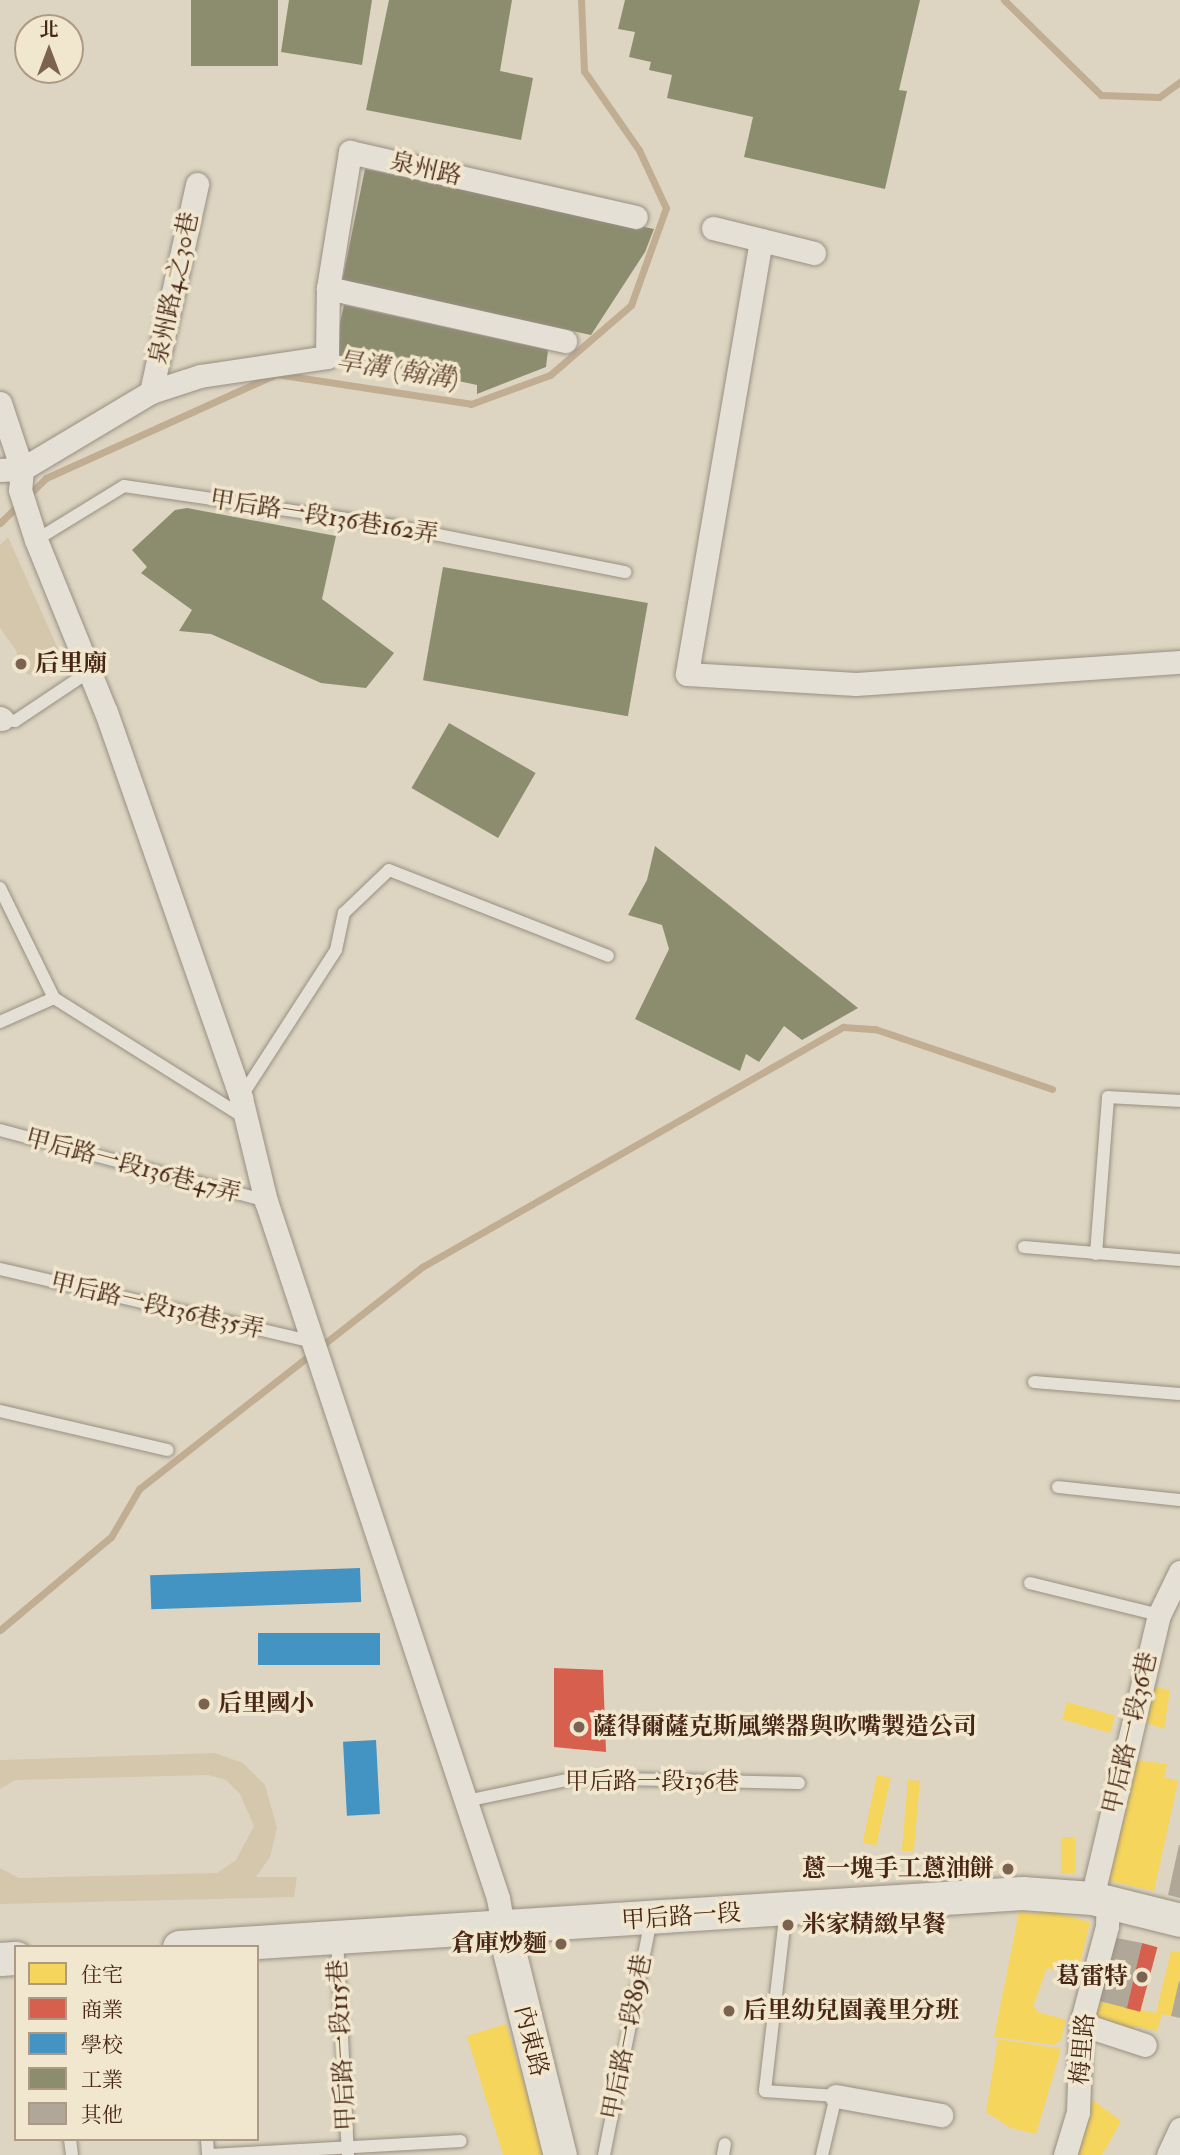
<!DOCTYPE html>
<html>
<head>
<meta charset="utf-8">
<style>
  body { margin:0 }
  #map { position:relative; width:1180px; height:2155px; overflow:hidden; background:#ddd5c1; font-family:"IM FELL Double Pica","Noto Serif TC",serif }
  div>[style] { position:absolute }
  .green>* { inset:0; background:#d5c7ab }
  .homes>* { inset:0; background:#f6d55c; transform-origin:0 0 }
  .shops>* { inset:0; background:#d6604d; transform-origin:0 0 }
  .schools>* { inset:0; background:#4393c3; transform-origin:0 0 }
  .industry>* { inset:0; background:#8c8c6e; transform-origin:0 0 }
  .stream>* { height:7px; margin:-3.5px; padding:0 3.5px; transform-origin:3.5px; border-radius:3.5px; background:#c0ad92 }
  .building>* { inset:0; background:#b0a799 }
  .roads { filter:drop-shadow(0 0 2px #988f82) drop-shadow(0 0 2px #988f82) }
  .lane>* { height:12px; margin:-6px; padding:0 6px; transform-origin:6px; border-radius:6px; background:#e5e0d5 }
  .street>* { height:23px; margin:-11.5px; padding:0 11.5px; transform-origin:11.5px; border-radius:11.5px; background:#e5e0d5 }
  .secondary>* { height:33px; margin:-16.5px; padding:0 16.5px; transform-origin:16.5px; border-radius:16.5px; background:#e5e0d5 }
  .dots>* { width:19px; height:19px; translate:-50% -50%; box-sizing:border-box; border:4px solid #f1e6ce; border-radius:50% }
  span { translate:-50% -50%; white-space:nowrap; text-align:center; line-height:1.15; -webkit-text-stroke:7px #f1e6ce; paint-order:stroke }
  .street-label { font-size:24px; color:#472615 }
  .poi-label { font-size:24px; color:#472615; font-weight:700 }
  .left { translate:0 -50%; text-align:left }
  .right { translate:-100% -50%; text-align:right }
  .water-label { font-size:26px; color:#674934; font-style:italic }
  .legend { position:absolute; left:14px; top:1945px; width:245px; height:196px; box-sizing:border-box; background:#f1e6ce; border:2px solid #ad9984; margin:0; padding:9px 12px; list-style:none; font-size:21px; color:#472615 }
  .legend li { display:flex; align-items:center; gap:14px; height:35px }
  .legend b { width:35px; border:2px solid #ad9984 }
  .north { position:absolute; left:14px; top:14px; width:70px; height:70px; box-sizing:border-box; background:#f1e6ce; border:2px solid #ad9984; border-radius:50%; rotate:0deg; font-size:19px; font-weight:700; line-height:28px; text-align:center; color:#472615 }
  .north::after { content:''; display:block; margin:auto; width:24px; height:32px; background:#7c6351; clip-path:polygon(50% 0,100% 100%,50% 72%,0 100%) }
</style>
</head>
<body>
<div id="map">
  <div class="green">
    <div style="clip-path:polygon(8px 537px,64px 662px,29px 675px,17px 665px,17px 652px,0 628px,0 545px)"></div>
    <div style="clip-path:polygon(215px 1753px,243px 1763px,265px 1785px,277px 1828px,270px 1857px,256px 1877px,297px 1877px,294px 1897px,0 1904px,0 1868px,19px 1878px,217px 1873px,236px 1860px,254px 1826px,240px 1794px,226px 1780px,208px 1775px,15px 1780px,0 1789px,0 1760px)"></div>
  </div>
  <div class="homes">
    <div style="clip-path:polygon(1136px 1683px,1170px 1690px,1164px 1729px,1127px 1716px)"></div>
    <div style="left:1067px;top:1702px;width:50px;height:18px;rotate:16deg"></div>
    <div style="clip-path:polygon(1121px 1758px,1167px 1764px,1164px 1777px,1178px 1781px,1154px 1891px,1100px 1879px)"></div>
    <div style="left:877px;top:1775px;width:14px;height:69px;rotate:12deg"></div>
    <div style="left:908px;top:1780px;width:12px;height:71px;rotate:5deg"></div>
    <div style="left:1061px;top:1837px;width:14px;height:36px"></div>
    <div style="clip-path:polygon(1042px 1909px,1090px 1922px,1079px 1967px,1065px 1965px,1063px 1971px,1047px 1968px,1033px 2006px,1038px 2012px,1066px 2020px,1061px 2040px,1054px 2045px,994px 2037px,1019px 1912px,1040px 1913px)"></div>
    <div style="clip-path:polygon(1171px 1951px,1180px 1952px,1180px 1977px,1171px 2016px,1162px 2014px,1157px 2031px,1134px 2026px,1132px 2038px,1105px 2031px,1107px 2020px,1087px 2014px,1091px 1999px,1156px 2013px)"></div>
    <div style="left:506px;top:2024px;width:137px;height:41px;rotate:73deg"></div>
    <div style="clip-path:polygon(998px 2039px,1061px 2049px,1036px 2134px,1011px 2128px,986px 2112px)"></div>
    <div style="clip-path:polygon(1086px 2095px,1121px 2121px,1102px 2155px,1072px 2155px)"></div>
  </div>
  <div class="shops">
    <div style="clip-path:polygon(554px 1668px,603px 1670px,606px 1752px,554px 1747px)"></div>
    <div style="left:1142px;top:1943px;width:16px;height:67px;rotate:15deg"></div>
  </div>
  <div class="schools">
    <div style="left:360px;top:1568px;width:34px;height:210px;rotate:88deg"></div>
    <div style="left:380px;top:1633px;width:32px;height:122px;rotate:90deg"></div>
    <div style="left:376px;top:1740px;width:74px;height:33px;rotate:87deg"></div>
  </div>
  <div class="industry">
    <div style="left:191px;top:0;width:87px;height:66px"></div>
    <div style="clip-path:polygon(289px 0,372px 0,362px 65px,281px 52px)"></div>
    <div style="clip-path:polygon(389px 0,512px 0,500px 71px,533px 78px,521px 140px,366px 110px)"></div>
    <div style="clip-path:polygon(625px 0,920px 0,899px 90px,907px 91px,885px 189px,744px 157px,753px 117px,667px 98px,672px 75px,649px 70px,651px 62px,629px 57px,635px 32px,618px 29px)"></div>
    <div style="clip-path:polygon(365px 169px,654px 229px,645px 252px,591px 335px,342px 282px)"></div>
    <div style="clip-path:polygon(344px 305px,548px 350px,546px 367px,477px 394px,477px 385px,333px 354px)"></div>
    <div style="clip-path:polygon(187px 508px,336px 536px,322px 599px,394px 653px,366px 688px,321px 683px,211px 634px,179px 631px,192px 610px,141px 573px,147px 567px,132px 550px,175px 510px)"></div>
    <div style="left:443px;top:567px;width:208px;height:115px;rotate:10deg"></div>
    <div style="left:449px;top:723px;width:100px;height:75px;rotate:30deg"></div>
    <div style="clip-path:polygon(655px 846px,858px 1008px,802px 1040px,784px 1026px,759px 1062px,746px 1054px,740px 1071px,635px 1019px,669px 949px,662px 925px,628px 915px,647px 880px)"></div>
  </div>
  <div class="stream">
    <div style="left:1004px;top:0;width:136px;rotate:44.4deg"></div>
    <div style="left:1101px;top:95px;width:58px;rotate:2deg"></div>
    <div style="left:1159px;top:97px;width:26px;rotate:-36deg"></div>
    <div style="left:0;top:523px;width:64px;rotate:-44.4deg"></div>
    <div style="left:46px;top:478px;width:252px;rotate:-24.3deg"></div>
    <div style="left:276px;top:374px;width:197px;rotate:8.7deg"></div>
    <div style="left:471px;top:404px;width:84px;rotate:-20.2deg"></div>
    <div style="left:550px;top:375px;width:107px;rotate:-40.8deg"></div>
    <div style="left:631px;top:305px;width:103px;rotate:-70.2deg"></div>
    <div style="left:666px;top:208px;width:64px;rotate:-115deg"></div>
    <div style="left:639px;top:150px;width:96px;rotate:-124.8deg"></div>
    <div style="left:584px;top:71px;width:71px;rotate:-92.4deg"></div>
    <div style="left:0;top:1630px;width:145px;rotate:-40deg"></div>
    <div style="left:111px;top:1537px;width:56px;rotate:-59.7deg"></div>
    <div style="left:139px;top:1489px;width:360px;rotate:-38.1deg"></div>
    <div style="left:422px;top:1267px;width:485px;rotate:-29.7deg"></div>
    <div style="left:843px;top:1027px;width:32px;rotate:4deg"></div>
    <div style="left:875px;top:1029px;width:187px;rotate:18.7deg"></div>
  </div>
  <div class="building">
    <div style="clip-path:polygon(1179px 1845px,1180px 1845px,1180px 1898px,1168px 1895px)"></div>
    <div style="clip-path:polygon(1117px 1938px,1142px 1943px,1127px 2008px,1091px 1999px,1104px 1948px)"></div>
    <div style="clip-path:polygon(1179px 1981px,1180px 1982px,1180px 2018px,1171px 2016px)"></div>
  </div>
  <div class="roads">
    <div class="lane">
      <div style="left:36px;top:540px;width:103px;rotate:-31.5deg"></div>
      <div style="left:124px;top:486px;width:273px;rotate:8.4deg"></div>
      <div style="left:394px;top:526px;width:236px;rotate:11.3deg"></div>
      <div style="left:2px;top:719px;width:13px;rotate:9deg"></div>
      <div style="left:15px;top:721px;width:90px;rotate:-33.7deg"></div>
      <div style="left:0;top:888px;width:123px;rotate:63.9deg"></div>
      <div style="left:0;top:1022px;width:59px;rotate:-24deg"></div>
      <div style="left:54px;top:998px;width:226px;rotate:32.1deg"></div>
      <div style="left:241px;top:1097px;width:175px;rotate:-57.1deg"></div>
      <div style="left:336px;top:950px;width:38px;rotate:-78deg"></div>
      <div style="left:344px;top:913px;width:62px;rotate:-43.7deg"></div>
      <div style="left:389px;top:870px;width:235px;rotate:21.4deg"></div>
      <div style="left:0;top:1130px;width:275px;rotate:14.9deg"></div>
      <div style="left:1024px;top:1247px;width:157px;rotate:4.8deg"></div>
      <div style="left:1096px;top:1254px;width:157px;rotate:-85.6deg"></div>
      <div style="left:1108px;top:1097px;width:72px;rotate:3.2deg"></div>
      <div style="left:0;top:1269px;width:322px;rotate:13.1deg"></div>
      <div style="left:1034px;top:1382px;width:146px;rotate:4.7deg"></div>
      <div style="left:0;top:1411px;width:172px;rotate:13.1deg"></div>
      <div style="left:1058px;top:1487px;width:123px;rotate:6.1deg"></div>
      <div style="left:1030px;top:1583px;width:133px;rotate:13.9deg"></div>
      <div style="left:466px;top:1801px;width:112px;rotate:-11.8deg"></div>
      <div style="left:576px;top:1778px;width:223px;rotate:1.3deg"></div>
      <div style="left:786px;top:1909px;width:183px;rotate:96.6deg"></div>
      <div style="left:765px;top:2091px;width:71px;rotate:4deg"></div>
      <div style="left:836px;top:2096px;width:61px;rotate:103.3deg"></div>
      <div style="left:337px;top:1939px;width:216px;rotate:87.1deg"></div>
      <div style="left:70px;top:2139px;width:16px;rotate:83deg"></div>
      <div style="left:207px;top:2139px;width:16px;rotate:86deg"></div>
      <div style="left:211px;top:2155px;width:250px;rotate:-3.2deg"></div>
      <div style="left:604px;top:2155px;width:240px;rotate:-78.7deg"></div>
      <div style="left:723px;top:2155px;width:11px;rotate:-80deg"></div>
    </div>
    <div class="street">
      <div style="left:713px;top:228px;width:104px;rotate:13.9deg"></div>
      <div style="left:761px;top:240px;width:440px;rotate:99.7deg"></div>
      <div style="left:687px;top:674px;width:169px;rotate:3.4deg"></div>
      <div style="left:856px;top:684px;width:325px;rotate:-3.9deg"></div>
      <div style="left:328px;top:288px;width:243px;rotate:12.6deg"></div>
      <div style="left:151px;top:392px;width:213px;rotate:-77.5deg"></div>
      <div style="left:0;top:403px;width:70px;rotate:71.6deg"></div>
      <div style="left:22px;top:469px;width:21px;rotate:95deg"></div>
      <div style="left:20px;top:490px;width:52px;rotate:72.3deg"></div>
      <div style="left:36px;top:540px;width:186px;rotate:67.9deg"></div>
      <div style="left:106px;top:712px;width:409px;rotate:70.7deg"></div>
      <div style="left:241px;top:1098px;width:106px;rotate:76.4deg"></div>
      <div style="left:266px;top:1201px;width:735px;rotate:71.59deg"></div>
      <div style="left:498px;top:1898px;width:29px;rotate:80deg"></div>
      <div style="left:0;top:470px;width:22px;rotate:-3deg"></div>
      <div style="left:22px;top:469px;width:150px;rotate:-30.8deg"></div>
      <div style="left:151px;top:392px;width:52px;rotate:-18.1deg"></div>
      <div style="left:200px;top:376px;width:128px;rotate:-8.5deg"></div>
      <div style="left:327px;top:357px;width:69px;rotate:-89.2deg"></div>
      <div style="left:328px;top:288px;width:138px;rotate:-80.8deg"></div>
      <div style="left:350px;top:152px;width:293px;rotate:12.8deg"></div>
      <div style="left:0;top:718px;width:2px;rotate:27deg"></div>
      <div style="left:1092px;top:1898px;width:291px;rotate:-76.7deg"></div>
      <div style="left:1159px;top:1615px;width:48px;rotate:-64deg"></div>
      <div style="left:1081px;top:2024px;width:67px;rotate:18.2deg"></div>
      <div style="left:836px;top:2096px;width:107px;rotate:10.3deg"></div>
      <div style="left:1065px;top:2155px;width:45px;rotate:-73.2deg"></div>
      <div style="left:1078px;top:2112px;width:88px;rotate:-88deg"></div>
      <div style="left:1081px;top:2024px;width:101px;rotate:-75.1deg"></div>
      <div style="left:1107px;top:1926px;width:24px;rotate:-88deg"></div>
      <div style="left:1168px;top:2155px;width:29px;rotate:-65deg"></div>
    </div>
    <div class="secondary">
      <div style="left:503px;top:1927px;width:235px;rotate:76deg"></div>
      <div style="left:179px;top:1947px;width:845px;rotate:-3.67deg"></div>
      <div style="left:1022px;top:1893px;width:70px;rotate:4.1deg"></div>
      <div style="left:1092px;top:1898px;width:91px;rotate:14deg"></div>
      <div style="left:0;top:1959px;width:16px;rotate:-4deg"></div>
    </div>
  </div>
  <div class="dots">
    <div style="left:21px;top:664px;background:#7c6351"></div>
    <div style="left:204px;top:1704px;background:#7c6351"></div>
    <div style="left:579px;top:1727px;background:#7c6351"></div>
    <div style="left:1008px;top:1869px;background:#7c6351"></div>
    <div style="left:788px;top:1925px;background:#7c6351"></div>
    <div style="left:561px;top:1944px;background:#7c6351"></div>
    <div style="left:1142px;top:1977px;background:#7c6351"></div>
    <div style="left:729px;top:2011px;background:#7c6351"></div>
  </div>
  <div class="street-label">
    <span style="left:426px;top:169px;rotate:13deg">泉州路</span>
    <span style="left:174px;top:288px;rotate:-78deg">泉州路4之30巷</span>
    <span style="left:324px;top:517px;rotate:9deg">甲后路一段136巷162弄</span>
    <span style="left:133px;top:1166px;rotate:15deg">甲后路一段136巷47弄</span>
    <span style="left:157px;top:1306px;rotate:13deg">甲后路一段136巷35弄</span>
    <span style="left:1130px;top:1733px;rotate:-77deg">甲后路一段36巷</span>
    <span style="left:652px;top:1782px">甲后路一段136巷</span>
    <span style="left:681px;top:1917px;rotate:-4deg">甲后路一段</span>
    <span style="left:627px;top:2037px;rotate:-79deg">甲后路一段89巷</span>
    <span style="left:531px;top:2041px;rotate:76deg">內東路</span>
    <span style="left:342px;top:2045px;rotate:-93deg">甲后路一段115巷</span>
    <span style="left:1083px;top:2049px;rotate:-85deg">梅里路</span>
  </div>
  <div class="poi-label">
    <span class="left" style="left:35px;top:664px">后里廟</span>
    <span class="left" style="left:218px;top:1704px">后里國小</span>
    <span class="left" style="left:593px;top:1727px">薩得爾薩克斯風樂器與吹嘴製造公司</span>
    <span class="right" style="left:994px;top:1869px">蔥一塊手工蔥油餅</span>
    <span class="left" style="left:802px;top:1925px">米家精緻早餐</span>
    <span class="right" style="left:547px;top:1944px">倉庫炒麵</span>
    <span class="right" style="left:1128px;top:1977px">葛雷特</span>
    <span class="left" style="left:743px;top:2011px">后里幼兒園義里分班</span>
  </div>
  <div class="water-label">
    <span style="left:397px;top:371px;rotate:9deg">旱溝 (翰溝)</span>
  </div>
  <ul class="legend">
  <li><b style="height:19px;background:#f6d55c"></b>住宅</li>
  <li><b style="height:19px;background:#d6604d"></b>商業</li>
  <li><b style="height:19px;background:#4393c3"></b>學校</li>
  <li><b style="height:19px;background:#8c8c6e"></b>工業</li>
  <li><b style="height:19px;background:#b0a799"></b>其他</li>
  </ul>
  <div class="north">北</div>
</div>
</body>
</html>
